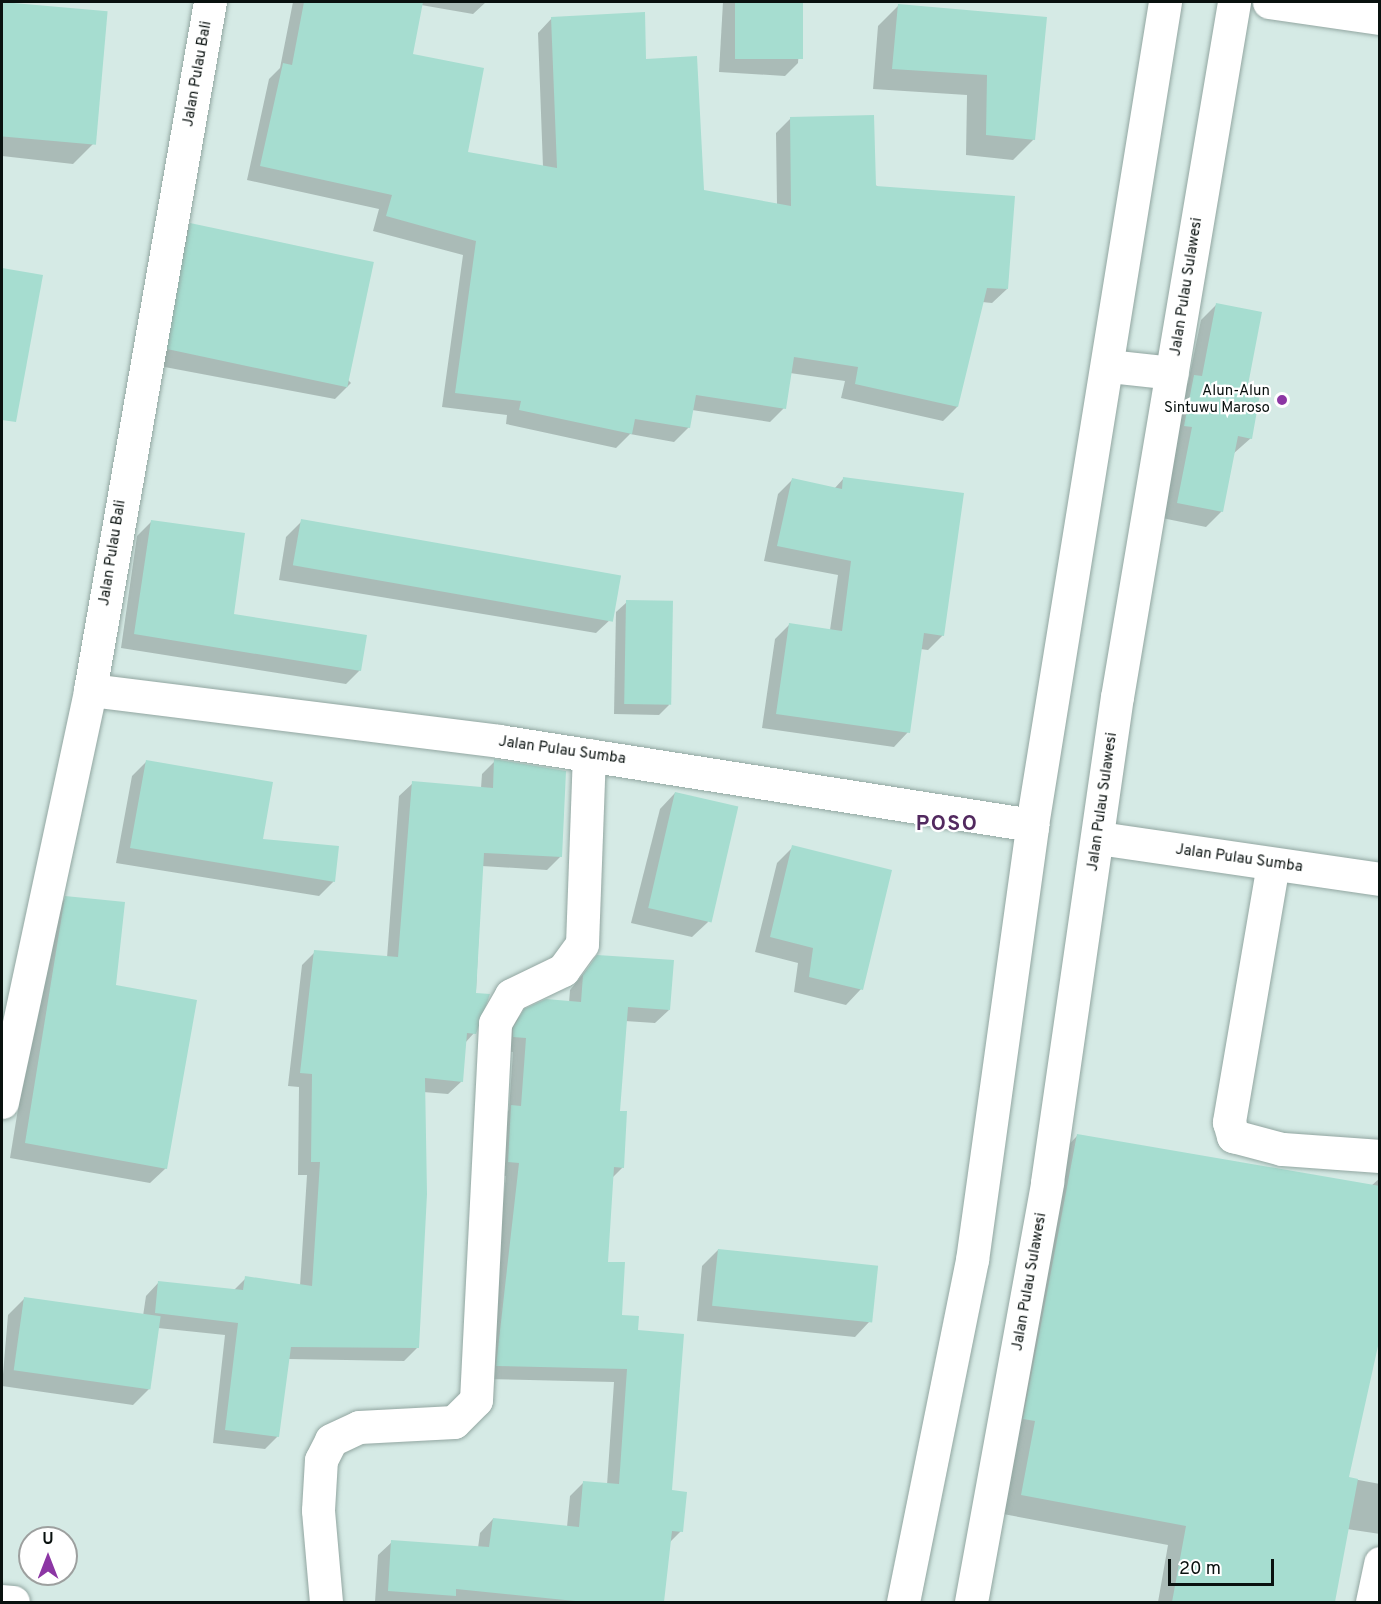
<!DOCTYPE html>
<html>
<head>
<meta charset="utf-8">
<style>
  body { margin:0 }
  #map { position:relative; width:1381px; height:1604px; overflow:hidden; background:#d5eae5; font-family:Overpass,sans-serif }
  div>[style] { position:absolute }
  .shadow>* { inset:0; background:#0003 }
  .building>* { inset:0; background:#a6ddd0; transform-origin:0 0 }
  .roads { filter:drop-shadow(0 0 2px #92a6a1) drop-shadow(0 0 2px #92a6a1) }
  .minor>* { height:33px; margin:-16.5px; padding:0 16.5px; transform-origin:16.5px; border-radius:16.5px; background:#fff }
  .dots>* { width:16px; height:16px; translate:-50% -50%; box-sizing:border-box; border:3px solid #fff; border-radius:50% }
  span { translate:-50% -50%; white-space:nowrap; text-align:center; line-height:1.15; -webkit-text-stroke:4.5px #fff; paint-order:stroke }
  .street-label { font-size:15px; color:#09110f }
  .poi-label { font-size:15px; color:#09110f }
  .right { translate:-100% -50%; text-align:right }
  .district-label { font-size:21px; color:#52295f; font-weight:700; letter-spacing:1.5px }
  .frame { position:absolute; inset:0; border:3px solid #09110f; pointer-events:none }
  .north { position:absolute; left:18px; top:1526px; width:60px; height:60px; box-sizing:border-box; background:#fff; border:2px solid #9da09f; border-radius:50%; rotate:0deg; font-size:16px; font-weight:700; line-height:24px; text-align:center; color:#09110f }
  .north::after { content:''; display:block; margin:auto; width:21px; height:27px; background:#8c36a4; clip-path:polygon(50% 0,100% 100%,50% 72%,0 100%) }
  .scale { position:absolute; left:1168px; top:1559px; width:106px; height:27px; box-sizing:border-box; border:3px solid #09110f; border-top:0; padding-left:8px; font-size:18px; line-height:21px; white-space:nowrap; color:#09110f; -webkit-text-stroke:4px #fff; paint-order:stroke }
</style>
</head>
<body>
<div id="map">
  <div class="shadow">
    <div style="clip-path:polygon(293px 2px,486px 2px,473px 14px,421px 5px,411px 55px,466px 153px,543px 167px,538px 33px,552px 18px,645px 60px,703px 191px,777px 205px,776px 133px,791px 118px,1007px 289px,992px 303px,982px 302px,957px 407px,943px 421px,841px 398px,845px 381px,790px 373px,784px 408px,770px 422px,692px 410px,689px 427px,674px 442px,630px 434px,616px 448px,506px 424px,507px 415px,442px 407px,463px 255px,373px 231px,379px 209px,247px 180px,269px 79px,280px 68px)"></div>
    <div style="clip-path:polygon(723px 2px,802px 2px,798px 63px,785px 76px,719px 72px)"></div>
    <div style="clip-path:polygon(2px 3px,106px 14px,93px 144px,73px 164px,2px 156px)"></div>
    <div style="clip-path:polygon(899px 5px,1045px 19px,1034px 139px,1013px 160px,966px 155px,967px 95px,873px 89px,878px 26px)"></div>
    <div style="clip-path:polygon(191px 225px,351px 383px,335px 399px,154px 365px,175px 241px)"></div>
    <div style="clip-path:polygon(2px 270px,41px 277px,20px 394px,2px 413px)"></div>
    <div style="clip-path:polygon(1216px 305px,1246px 386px,1251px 438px,1233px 454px,1222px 511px,1206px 527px,1162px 518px,1177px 443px,1169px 442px,1179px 392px,1188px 383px,1201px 320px)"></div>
    <div style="clip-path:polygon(844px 478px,943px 635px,928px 650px,920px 649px,908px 732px,894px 747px,762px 728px,775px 639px,789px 625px,830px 630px,838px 575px,764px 561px,778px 494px,792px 480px,834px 489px)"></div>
    <div style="clip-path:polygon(152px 521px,232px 616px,360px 670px,346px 684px,121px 648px,137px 536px)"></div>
    <div style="clip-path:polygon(302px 521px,612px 618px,596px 633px,279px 580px,286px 537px)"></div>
    <div style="clip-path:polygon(627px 602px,669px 705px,659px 715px,614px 714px,616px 612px)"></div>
    <div style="clip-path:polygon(147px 761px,262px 840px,334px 881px,319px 896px,116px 863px,132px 776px)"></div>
    <div style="clip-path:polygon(495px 761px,561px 856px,547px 870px,482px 866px,474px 1033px,465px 1043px,462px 1081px,448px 1094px,423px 1092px,417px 1348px,404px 1361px,288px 1359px,278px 1436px,265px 1449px,213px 1443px,225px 1335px,158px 1328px,149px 1389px,133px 1405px,2px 1386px,8px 1315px,24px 1299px,143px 1316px,146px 1296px,159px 1282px,233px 1291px,246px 1278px,300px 1286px,307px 1175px,298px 1175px,299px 1087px,288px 1086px,302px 965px,315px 952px,387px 958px,399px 796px,413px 783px,481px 788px,482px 774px)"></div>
    <div style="clip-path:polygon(675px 793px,708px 922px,692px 937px,631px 923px,660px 809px)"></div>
    <div style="clip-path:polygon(793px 847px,861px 989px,846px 1005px,794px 992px,798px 963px,755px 952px,777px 863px)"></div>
    <div style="clip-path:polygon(66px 898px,166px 1168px,150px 1183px,10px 1158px,50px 913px)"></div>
    <div style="clip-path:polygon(598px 956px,669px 1010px,655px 1023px,625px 1021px,618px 1112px,623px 1167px,612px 1178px,607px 1263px,621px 1317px,637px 1332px,681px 1531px,669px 1543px,663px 1602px,375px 1602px,378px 1555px,392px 1542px,478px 1548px,480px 1533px,493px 1519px,567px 1527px,570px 1496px,584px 1482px,607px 1485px,614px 1382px,484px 1379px,506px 1176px,495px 1175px,498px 1120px,509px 1110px,513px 1052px,501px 1051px,511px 1025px,525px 1011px,569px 1003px,570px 990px)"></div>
    <div style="clip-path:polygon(1077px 1136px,1371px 1186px,1380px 1178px,1380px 1330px,1348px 1478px,1380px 1484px,1380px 1534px,1347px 1529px,1333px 1602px,1158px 1602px,1168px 1545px,1003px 1514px,1059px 1155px)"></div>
    <div style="clip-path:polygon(718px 1250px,870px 1321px,855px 1337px,697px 1321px,702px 1266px)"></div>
  </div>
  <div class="building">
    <div style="left:2px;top:2px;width:106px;height:134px;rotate:5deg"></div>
    <div style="clip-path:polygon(304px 2px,423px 2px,413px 54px,484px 68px,468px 152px,557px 168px,551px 17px,645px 12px,646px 59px,697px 56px,704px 190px,791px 206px,790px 117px,874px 115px,876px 186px,1015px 196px,1008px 289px,987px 288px,958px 407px,855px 384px,858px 367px,794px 357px,786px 409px,696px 395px,690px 428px,635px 419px,632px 434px,519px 410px,521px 401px,455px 393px,476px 241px,386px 216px,392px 195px,260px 166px,283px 63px,292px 65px)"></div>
    <div style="left:735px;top:2px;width:68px;height:57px"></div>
    <div style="clip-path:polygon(898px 4px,1047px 17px,1035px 140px,986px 135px,987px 75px,892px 69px)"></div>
    <div style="left:190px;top:223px;width:188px;height:128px;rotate:12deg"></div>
    <div style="clip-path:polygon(2px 268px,43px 275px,16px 422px,2px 420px)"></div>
    <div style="clip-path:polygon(1216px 303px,1262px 312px,1248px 385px,1261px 388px,1252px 439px,1238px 436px,1223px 512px,1177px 503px,1192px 427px,1184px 426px,1194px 375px,1202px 376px)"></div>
    <div style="clip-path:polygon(843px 477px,964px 493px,944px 636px,924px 633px,910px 733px,776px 714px,789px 623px,842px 631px,851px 561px,777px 546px,792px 478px,842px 489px)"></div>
    <div style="left:301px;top:519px;width:325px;height:47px;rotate:10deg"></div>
    <div style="clip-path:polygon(151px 520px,245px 533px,234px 614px,367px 635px,361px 671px,134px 634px)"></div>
    <div style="left:626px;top:600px;width:47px;height:104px;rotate:1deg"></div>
    <div style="clip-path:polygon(494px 759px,566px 771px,562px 857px,484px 853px,476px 993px,490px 994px,476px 1034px,467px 1033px,463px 1082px,425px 1078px,427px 1194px,419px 1348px,291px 1347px,279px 1437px,225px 1430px,238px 1323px,155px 1313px,158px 1281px,243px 1290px,245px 1276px,312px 1286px,320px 1162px,311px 1162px,312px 1074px,300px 1073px,314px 950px,398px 957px,412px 781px,493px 788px)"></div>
    <div style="clip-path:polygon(146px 760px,273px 782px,263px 839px,339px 846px,335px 882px,130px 848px)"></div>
    <div style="left:675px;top:792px;width:65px;height:119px;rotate:13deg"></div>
    <div style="clip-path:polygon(792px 845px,892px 870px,863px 990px,809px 977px,813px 948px,770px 937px)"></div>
    <div style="clip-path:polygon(65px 896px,125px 902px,116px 985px,197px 1000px,167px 1169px,25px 1143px)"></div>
    <div style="clip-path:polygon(597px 955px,674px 960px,670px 1010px,628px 1007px,620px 1111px,627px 1111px,624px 1168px,614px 1167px,608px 1262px,625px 1262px,622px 1315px,639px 1316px,638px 1330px,684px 1334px,672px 1490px,687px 1492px,683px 1532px,672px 1531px,664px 1602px,585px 1602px,456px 1589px,456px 1596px,388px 1591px,391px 1540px,489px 1547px,493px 1518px,579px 1527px,583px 1481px,619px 1484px,627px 1369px,496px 1366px,519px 1163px,508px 1162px,511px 1105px,521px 1106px,526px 1038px,513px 1037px,513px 1028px,524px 1009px,546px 999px,581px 1002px,583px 975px)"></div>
    <div style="clip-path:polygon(1077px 1134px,1380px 1186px,1380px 1337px,1349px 1477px,1358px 1479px,1335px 1602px,1172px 1602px,1186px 1526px,1021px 1495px,1035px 1421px,1023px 1419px)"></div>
    <div style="left:718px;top:1249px;width:161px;height:57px;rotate:6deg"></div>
    <div style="left:24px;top:1297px;width:138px;height:74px;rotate:8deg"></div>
  </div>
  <div class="roads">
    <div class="minor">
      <div style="left:1269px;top:2px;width:112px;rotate:8.2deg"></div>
      <div style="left:1108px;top:366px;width:64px;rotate:6.2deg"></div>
      <div style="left:90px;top:690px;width:412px;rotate:7.1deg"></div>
      <div style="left:499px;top:741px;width:540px;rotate:8.96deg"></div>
      <div style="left:1099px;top:838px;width:284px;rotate:8.3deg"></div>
      <div style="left:1273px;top:864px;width:262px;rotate:99.7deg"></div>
      <div style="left:1229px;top:1122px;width:15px;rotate:74deg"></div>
      <div style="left:1233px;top:1136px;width:51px;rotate:14.9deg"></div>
      <div style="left:1282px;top:1149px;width:98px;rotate:4.1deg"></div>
      <div style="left:2px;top:1102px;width:421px;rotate:-77.9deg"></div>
      <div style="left:90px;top:690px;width:698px;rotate:-80.11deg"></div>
      <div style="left:2px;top:1601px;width:11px;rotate:5deg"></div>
      <div style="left:326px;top:1602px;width:92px;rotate:-95deg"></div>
      <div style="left:318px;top:1510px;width:50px;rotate:-86.6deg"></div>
      <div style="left:321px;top:1460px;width:22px;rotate:-63deg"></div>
      <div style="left:331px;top:1440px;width:31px;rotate:-25deg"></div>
      <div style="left:359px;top:1427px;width:95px;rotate:-3deg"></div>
      <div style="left:454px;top:1422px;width:31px;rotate:-45deg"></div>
      <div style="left:476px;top:1400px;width:377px;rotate:-87.1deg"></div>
      <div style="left:495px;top:1023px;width:32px;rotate:-60deg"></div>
      <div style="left:511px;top:995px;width:58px;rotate:-25.7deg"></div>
      <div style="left:563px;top:970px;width:32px;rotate:-54deg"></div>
      <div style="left:582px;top:944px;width:189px;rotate:-87.9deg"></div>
      <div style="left:903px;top:1602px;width:349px;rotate:-78.6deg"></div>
      <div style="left:972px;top:1260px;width:439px;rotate:-82.1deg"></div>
      <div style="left:1032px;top:825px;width:834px;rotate:-80.82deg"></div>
      <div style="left:971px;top:1602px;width:427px;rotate:-79.7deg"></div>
      <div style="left:1047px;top:1182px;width:490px;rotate:-81.8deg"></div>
      <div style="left:1117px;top:697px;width:705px;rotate:-80.44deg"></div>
      <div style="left:1372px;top:1602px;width:40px;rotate:-78deg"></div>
    </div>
  </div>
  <div class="dots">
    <div style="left:1282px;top:400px;background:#8c36a4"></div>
  </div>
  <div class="street-label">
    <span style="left:198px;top:74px;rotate:-80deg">Jalan Pulau Bali</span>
    <span style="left:1187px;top:287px;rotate:-81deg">Jalan Pulau Sulawesi</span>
    <span style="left:113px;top:553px;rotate:-81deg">Jalan Pulau Bali</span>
    <span style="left:562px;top:751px;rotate:8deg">Jalan Pulau Sumba</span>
    <span style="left:1103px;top:802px;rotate:-82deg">Jalan Pulau Sulawesi</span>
    <span style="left:1239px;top:859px;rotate:8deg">Jalan Pulau Sumba</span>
    <span style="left:1030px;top:1282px;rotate:-80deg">Jalan Pulau Sulawesi</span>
  </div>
  <div class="poi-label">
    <span class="right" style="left:1270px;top:400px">Alun-Alun<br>Sintuwu Maroso</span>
  </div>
  <div class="district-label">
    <span style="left:947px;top:825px">POSO</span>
  </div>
  <div class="frame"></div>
  <div class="north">U</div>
  <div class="scale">20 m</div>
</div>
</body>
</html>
